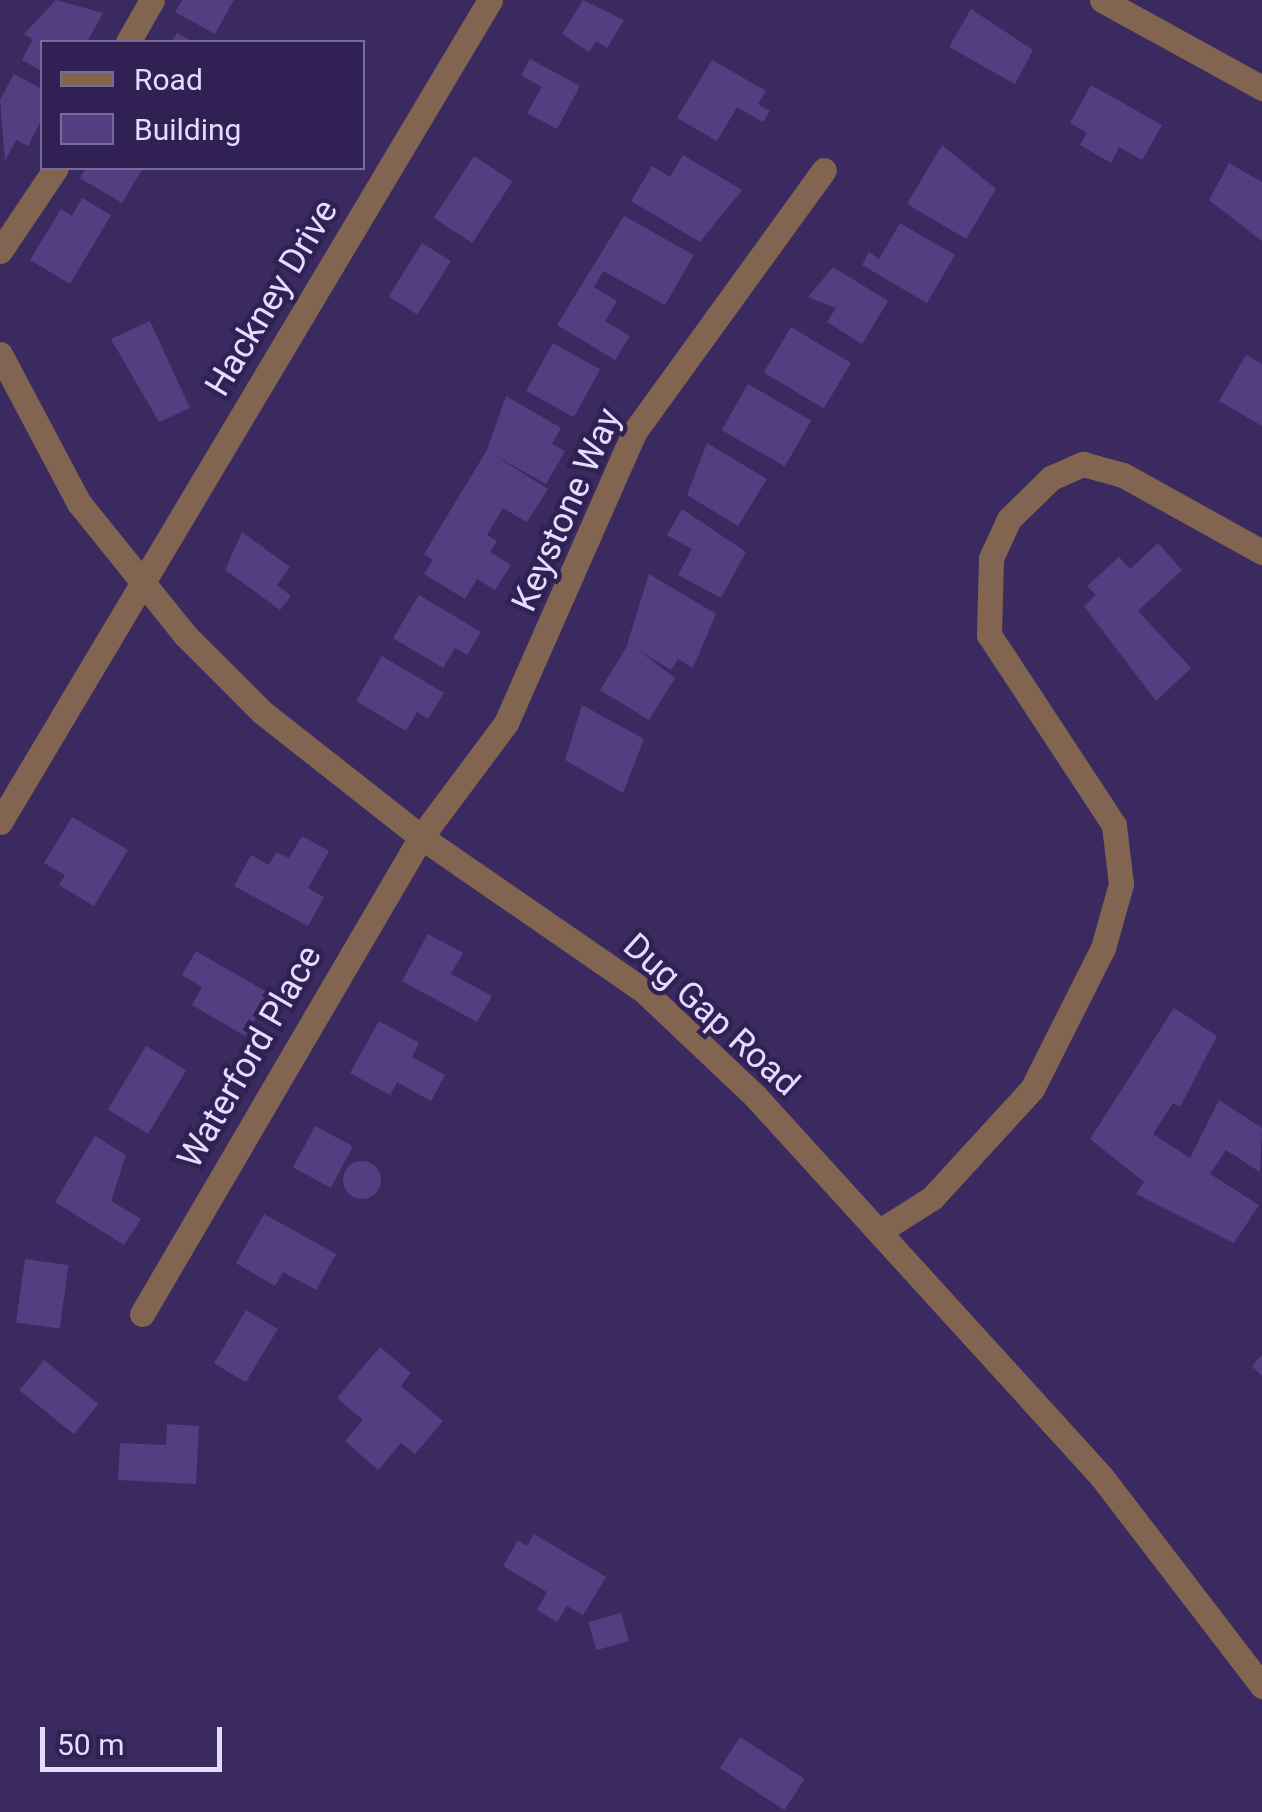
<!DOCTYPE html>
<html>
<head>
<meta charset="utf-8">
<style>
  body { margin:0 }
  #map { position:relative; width:1262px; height:1812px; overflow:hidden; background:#3b2a5f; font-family:Roboto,sans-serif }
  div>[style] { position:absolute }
  .building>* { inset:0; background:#533e82; transform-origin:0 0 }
  .round { border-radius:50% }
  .minor>* { height:25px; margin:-12.5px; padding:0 12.5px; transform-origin:12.5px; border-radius:12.5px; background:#826550 }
  .tertiary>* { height:25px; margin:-12.5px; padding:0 12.5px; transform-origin:12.5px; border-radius:12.5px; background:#826550 }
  span { translate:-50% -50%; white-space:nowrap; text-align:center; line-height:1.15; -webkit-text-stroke:9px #312053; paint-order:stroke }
  .street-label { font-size:35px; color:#e4dcfd }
  .legend { position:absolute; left:40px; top:40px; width:325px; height:130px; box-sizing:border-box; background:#312053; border:2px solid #796b97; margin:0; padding:12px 18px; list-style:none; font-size:30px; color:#e4dcfd }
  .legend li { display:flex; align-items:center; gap:20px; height:50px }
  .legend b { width:50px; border:2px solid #796b97 }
  .scale { position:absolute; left:40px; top:1727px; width:182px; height:45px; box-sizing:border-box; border:5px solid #e4dcfd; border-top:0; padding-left:12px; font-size:30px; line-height:35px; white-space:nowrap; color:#e4dcfd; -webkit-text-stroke:8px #312053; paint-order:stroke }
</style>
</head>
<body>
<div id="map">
  <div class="building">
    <div style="clip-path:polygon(56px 0,103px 13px,87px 42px,42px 42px,42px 71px,22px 60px,33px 39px,24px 34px)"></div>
    <div style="clip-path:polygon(182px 0,234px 0,215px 34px,175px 12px)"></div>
    <div style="clip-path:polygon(583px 0,624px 20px,607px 48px,596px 41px,589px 52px,562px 34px)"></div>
    <div style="clip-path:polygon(971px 9px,1033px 50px,1015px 84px,949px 47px)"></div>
    <div style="clip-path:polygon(177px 33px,193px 42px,171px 42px)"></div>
    <div style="clip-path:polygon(530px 59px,580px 86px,557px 129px,527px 113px,542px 87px,521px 75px)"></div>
    <div style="clip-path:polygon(712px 60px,766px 91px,758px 104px,770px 111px,763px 122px,737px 107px,717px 141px,677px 118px)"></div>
    <div style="clip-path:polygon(14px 74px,42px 89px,42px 119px,28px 146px,16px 140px,5px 161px,0 100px)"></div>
    <div style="clip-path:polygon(1091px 85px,1162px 125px,1142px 160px,1119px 147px,1111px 163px,1080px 145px,1087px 133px,1070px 123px)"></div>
    <div style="clip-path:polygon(942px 145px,996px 189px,966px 239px,907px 204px)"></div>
    <div style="clip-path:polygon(683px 155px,742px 190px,700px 242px,631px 201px,652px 166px,670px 177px)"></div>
    <div style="left:474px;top:156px;width:46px;height:74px;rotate:33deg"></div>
    <div style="clip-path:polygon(1229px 163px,1262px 182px,1262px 241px,1209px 200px)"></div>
    <div style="clip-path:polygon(86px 168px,143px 168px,122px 203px,80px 178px)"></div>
    <div style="clip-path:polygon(82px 198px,111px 215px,70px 284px,30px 260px,61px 209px,72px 216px)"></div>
    <div style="clip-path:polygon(624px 216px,694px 255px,665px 305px,603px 271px,594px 287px,617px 301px,605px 321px,630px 336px,615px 360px,557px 325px)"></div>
    <div style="clip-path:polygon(900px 223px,955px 255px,927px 303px,862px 265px,869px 252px,879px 259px)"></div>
    <div style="left:422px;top:243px;width:34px;height:63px;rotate:32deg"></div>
    <div style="clip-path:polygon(833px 267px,888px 301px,862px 344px,827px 322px,836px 308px,808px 297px)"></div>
    <div style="clip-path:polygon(150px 321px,190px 408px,159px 422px,111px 339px)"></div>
    <div style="left:791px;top:327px;width:70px;height:53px;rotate:31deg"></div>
    <div style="left:553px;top:343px;width:54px;height:55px;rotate:29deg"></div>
    <div style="clip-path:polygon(1246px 355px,1262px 364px,1262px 426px,1219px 401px)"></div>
    <div style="left:748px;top:384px;width:73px;height:53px;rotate:30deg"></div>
    <div style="clip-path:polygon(506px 396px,561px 428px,552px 444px,565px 451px,546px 484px,492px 454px,548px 489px,527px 522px,503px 508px,487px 535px,497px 541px,490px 552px,511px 565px,495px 590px,477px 579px,465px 599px,424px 574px,433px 560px,424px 554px,487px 450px)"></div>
    <div style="clip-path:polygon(707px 443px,767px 479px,738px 526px,687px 495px)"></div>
    <div style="clip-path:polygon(682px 509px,746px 552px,721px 598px,678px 575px,692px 549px,667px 535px)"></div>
    <div style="clip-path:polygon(242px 532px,290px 567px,277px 585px,291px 596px,280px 610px,225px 570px)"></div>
    <div style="clip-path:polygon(1158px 543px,1182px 570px,1138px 611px,1191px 668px,1156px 701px,1084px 606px,1096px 595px,1087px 586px,1119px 557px,1130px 569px)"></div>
    <div style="clip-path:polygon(649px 574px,716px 614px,693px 668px,678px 659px,671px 670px,638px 650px,675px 678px,649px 720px,600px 690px,626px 648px)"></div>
    <div style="clip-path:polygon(419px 595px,481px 632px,467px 655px,455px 648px,443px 668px,393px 638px)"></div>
    <div style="clip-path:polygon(382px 656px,444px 693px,428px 719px,417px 712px,406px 731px,356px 701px)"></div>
    <div style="clip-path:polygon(582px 705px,644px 739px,623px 793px,565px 760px)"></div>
    <div style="clip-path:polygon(72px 817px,128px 850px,94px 906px,59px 885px,65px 875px,44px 863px)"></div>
    <div style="clip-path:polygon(302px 836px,329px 851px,308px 888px,324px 897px,308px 926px,234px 886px,251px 855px,269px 865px,276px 852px,289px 858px)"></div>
    <div style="clip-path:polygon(428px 934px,463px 953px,451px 974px,492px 996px,477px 1022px,402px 981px)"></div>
    <div style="clip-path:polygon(196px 951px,270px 994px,245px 1036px,192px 1005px,202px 987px,182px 975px)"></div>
    <div style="clip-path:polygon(1174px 1008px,1217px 1036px,1180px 1107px,1173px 1103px,1153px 1134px,1190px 1158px,1219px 1100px,1262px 1128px,1260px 1172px,1226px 1150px,1210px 1174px,1259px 1205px,1234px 1243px,1136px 1194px,1144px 1182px,1090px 1139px)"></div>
    <div style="clip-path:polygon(379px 1021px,419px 1043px,412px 1057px,445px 1075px,431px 1101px,397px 1082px,390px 1095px,350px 1073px)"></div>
    <div style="left:146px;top:1046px;width:47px;height:74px;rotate:31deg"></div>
    <div style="left:315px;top:1126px;width:43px;height:47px;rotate:28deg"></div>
    <div style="clip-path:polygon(95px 1136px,126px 1155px,111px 1201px,141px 1219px,124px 1245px,55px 1202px)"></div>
    <div class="round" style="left:343px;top:1161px;width:38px;height:38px"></div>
    <div style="clip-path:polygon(264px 1214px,336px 1254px,316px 1290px,283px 1272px,275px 1286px,236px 1263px)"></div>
    <div style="left:25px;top:1259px;width:44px;height:64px;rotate:8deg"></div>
    <div style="left:246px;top:1310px;width:37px;height:62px;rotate:31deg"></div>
    <div style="clip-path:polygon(380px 1347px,411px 1373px,401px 1386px,443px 1421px,415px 1454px,401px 1443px,378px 1470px,345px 1441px,363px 1420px,337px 1398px)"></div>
    <div style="clip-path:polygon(1262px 1355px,1262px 1376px,1252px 1366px)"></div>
    <div style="left:44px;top:1360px;width:70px;height:39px;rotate:39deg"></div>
    <div style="clip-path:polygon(167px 1424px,199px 1426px,196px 1484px,118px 1480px,120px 1443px,166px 1445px)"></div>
    <div style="clip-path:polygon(534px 1534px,606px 1577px,583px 1615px,567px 1606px,557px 1622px,537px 1610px,547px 1592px,503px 1566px,518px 1540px,527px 1546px)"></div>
    <div style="left:621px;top:1613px;width:29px;height:34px;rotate:74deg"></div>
    <div style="left:740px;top:1737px;width:77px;height:37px;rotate:33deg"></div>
  </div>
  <div class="minor">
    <div style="left:1102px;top:0;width:183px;rotate:28.8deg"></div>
    <div style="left:128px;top:42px;width:48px;rotate:-60.3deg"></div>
    <div style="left:0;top:251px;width:100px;rotate:-56deg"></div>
    <div style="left:0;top:822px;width:957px;rotate:-59.2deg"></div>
    <div style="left:883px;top:1229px;width:58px;rotate:-32.3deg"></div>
    <div style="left:932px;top:1198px;width:148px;rotate:-47.5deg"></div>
    <div style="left:1032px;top:1089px;width:158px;rotate:-63.3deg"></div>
    <div style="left:1103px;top:948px;width:66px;rotate:-74.3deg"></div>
    <div style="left:1121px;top:884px;width:59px;rotate:-96.8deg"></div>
    <div style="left:1114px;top:825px;width:227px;rotate:-123.3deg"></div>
    <div style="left:989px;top:635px;width:77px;rotate:-88.5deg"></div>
    <div style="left:991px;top:558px;width:43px;rotate:-65.2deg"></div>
    <div style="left:1009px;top:519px;width:59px;rotate:-44.3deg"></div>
    <div style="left:1051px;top:478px;width:35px;rotate:-24deg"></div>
    <div style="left:1083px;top:464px;width:41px;rotate:15.4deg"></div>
    <div style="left:1123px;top:475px;width:159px;rotate:29deg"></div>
    <div style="left:142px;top:1314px;width:553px;rotate:-59.68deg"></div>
    <div style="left:421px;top:837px;width:142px;rotate:-53.3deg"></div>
    <div style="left:506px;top:723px;width:319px;rotate:-66.2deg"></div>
    <div style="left:635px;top:431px;width:322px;rotate:-54.1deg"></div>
  </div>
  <div class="tertiary">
    <div style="left:0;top:354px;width:169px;rotate:62.1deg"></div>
    <div style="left:79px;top:503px;width:171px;rotate:51.2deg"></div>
    <div style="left:186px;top:636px;width:107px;rotate:45deg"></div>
    <div style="left:262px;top:712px;width:202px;rotate:38.2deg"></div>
    <div style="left:421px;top:837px;width:271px;rotate:34.6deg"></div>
    <div style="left:644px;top:991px;width:153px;rotate:43.4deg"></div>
    <div style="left:755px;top:1096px;width:514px;rotate:47.68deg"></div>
    <div style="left:1101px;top:1476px;width:265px;rotate:52.5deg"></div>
  </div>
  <div class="street-label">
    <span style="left:272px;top:298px;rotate:-59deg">Hackney Drive</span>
    <span style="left:567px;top:510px;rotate:-66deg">Keystone Way</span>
    <span style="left:711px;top:1015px;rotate:42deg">Dug Gap Road</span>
    <span style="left:250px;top:1057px;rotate:-60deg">Waterford Place</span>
  </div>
  <ul class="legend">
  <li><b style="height:12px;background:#826550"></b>Road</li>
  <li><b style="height:28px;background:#533e82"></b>Building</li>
  </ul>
  <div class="scale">50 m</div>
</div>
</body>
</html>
